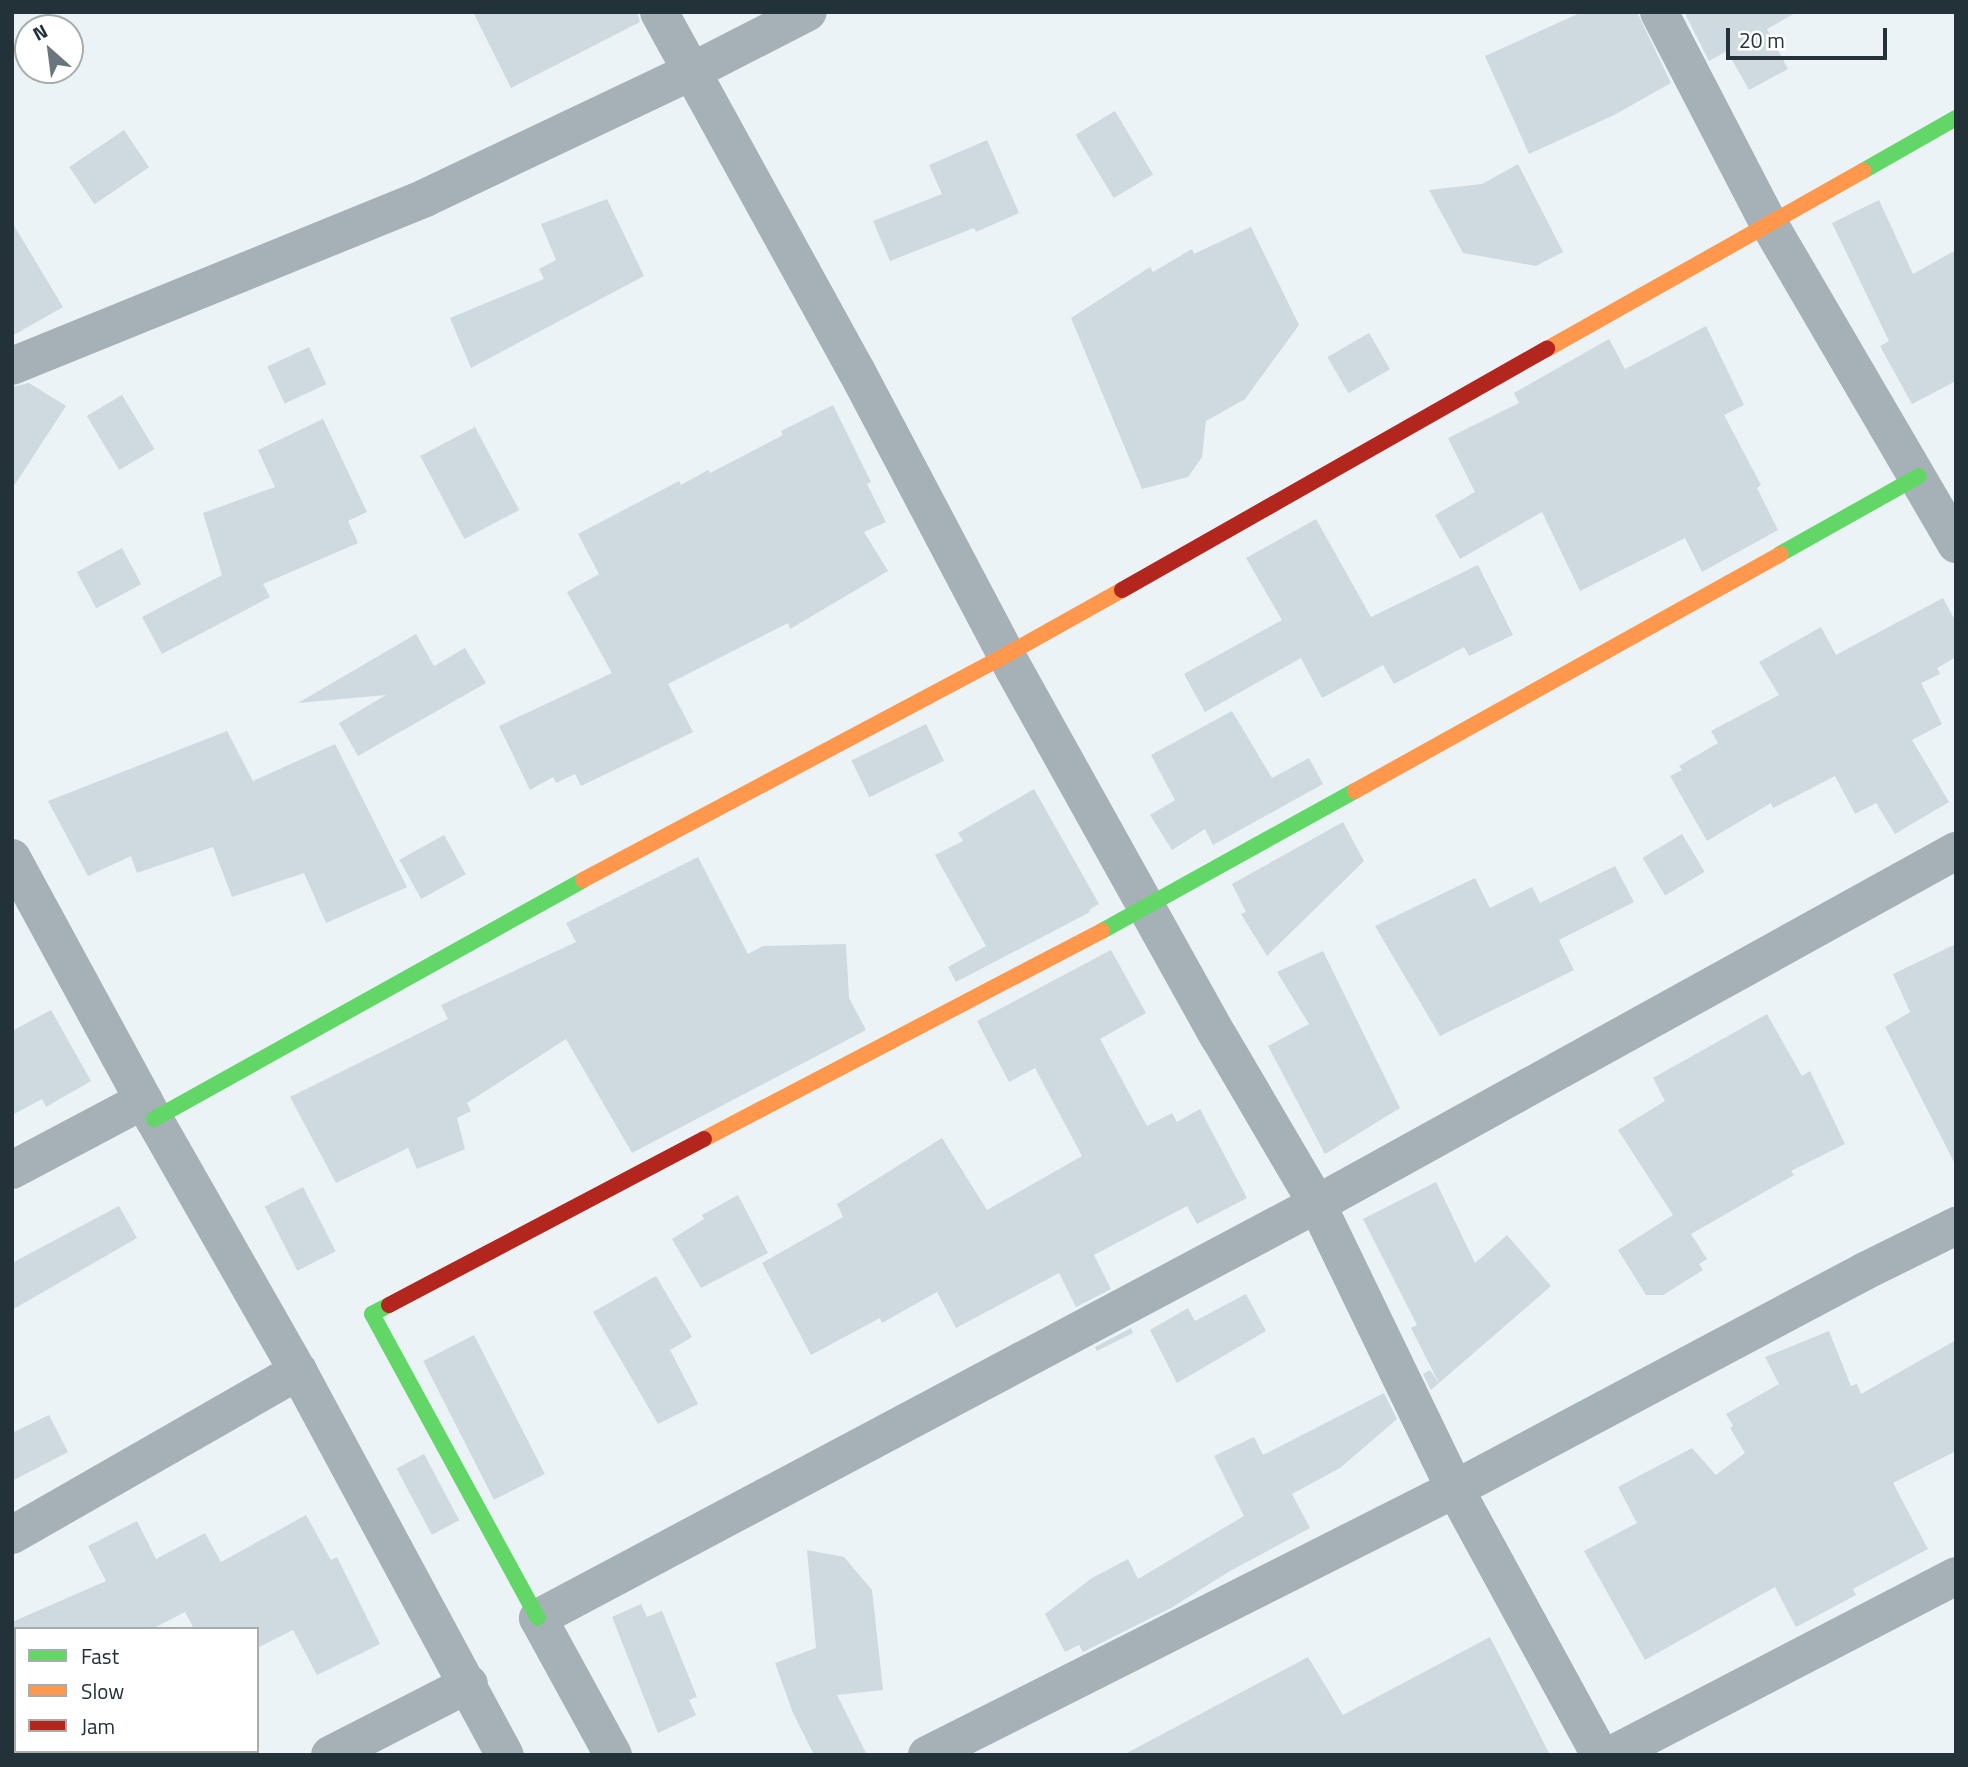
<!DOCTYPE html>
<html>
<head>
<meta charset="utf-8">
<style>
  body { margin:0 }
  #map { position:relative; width:1968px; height:1767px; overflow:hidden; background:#ebf3f7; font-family:"Titillium Web",sans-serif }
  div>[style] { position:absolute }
  .building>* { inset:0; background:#cedadf; transform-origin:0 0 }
  .street>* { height:38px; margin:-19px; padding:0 19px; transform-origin:19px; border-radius:19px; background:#a5b1b6 }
  .fast>* { height:16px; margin:-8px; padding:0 8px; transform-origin:8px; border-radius:8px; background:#63d668 }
  .slow>* { height:16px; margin:-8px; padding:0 8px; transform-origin:8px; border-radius:8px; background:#ff974d }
  .jam>* { height:16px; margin:-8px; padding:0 8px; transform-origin:8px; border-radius:8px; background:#b3261e }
  span { translate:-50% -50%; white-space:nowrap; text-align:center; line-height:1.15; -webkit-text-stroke:5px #fff; paint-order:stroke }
  .frame { position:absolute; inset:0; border:14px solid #233238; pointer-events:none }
  .legend { position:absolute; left:14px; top:1627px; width:245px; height:126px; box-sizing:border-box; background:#fff; border:2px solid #a7adaf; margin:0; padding:9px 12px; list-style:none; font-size:21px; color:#233238 }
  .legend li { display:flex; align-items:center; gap:14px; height:35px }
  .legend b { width:35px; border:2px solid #a7adaf }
  .north { position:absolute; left:14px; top:14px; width:70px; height:70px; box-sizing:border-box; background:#fff; border:2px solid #a7adaf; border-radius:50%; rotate:332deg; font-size:19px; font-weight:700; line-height:28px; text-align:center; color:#233238 }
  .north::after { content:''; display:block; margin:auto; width:24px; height:32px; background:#69767b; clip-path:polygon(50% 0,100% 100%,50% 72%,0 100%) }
  .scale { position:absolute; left:1726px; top:28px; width:161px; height:32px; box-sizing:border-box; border:4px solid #233238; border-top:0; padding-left:9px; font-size:21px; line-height:24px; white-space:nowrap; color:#233238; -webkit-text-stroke:5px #fff; paint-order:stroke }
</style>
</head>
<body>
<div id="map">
  <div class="building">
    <div style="clip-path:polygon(473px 12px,637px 12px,640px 22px,511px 88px)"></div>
    <div style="clip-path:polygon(1582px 12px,1637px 12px,1671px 83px,1614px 115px,1529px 154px,1485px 56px)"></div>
    <div style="clip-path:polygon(1684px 12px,1797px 12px,1767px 29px,1788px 69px,1749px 90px,1727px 51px,1709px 61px)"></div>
    <div style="left:1115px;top:111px;width:74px;height:46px;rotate:59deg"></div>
    <div style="left:124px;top:130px;width:45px;height:66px;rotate:56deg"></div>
    <div style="clip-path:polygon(987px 140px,1019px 213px,976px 232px,974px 228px,890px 261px,873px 221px,942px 194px,929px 165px)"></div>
    <div style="clip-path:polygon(1518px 164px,1563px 252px,1536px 266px,1463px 253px,1429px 190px,1482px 184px)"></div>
    <div style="clip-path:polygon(607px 199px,644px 276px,471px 368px,450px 318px,544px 279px,539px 269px,556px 260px,541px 224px)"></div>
    <div style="clip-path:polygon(1879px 200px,1913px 274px,1956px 250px,1956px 381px,1912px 404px,1880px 346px,1889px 341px,1832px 223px)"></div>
    <div style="clip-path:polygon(12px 222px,63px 307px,12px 336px)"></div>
    <div style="clip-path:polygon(1251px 227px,1299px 325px,1245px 399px,1206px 421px,1202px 457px,1188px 477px,1142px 489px,1071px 318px,1150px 267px,1153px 272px,1192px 249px,1194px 254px)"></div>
    <div style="clip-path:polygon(1706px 326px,1744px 405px,1724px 415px,1761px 485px,1757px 488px,1778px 530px,1702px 572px,1685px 538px,1580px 591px,1542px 512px,1460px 559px,1435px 515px,1475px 492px,1448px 438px,1519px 403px,1514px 393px,1609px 339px,1625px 369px)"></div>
    <div style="left:1369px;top:333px;width:42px;height:48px;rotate:60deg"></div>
    <div style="left:309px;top:347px;width:41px;height:46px;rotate:65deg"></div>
    <div style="clip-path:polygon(29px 383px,66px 406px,12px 489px,12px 387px)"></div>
    <div style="left:122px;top:395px;width:63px;height:41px;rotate:59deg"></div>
    <div style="clip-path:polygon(833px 405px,871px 482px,867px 484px,886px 522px,864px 532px,888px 571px,790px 629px,788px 623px,668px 684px,693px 732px,581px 786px,575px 774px,556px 783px,553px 777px,530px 790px,499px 726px,612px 673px,567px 592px,599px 574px,578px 534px,679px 481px,681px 485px,708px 470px,710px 473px,783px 435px,781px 431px)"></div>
    <div style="clip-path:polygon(323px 419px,367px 512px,348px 521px,358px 543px,263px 584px,270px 597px,162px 654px,142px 617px,222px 575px,203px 513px,275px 487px,258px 450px)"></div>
    <div style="left:475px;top:427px;width:94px;height:62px;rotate:62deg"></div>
    <div style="clip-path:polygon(1316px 519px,1371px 617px,1478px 565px,1513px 635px,1469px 656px,1464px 647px,1394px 684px,1383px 665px,1322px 698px,1301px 658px,1205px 712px,1184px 674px,1282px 620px,1246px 558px)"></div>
    <div style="left:122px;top:548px;width:41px;height:51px;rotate:62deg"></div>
    <div style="clip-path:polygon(1943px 598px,1956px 622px,1956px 657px,1937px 668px,1940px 674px,1921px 683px,1942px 724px,1912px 740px,1949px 802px,1895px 834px,1876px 803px,1855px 814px,1835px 776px,1773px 808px,1771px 803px,1707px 841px,1670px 776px,1682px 770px,1679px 766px,1718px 743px,1711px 731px,1779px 695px,1759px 662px,1821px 627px,1836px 655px)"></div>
    <div style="clip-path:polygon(416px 634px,434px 666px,465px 648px,486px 683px,358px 756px,339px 723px,386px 695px,298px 703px)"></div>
    <div style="clip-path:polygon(1232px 711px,1272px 778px,1309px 758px,1323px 784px,1213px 845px,1205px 829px,1172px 850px,1150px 815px,1175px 800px,1151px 755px)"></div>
    <div style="left:926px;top:724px;width:41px;height:83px;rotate:64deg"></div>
    <div style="clip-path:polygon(227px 731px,253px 781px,335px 744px,407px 887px,326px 923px,304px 873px,232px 897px,213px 847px,137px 873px,131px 856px,88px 876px,48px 801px)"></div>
    <div style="clip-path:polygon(1034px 789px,1099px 904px,1089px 910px,1090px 912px,956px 982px,948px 967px,986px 946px,935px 855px,963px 841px,958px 833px)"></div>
    <div style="clip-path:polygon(1343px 822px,1364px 861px,1267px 956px,1241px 914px,1246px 912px,1232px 884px)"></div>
    <div style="left:1682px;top:834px;width:44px;height:46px;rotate:59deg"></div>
    <div style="left:444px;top:835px;width:45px;height:51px;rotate:61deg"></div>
    <div style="clip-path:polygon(698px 857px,748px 954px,763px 946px,846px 944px,849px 998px,866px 1030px,632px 1153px,566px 1039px,467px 1103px,471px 1111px,457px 1118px,465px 1149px,417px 1169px,408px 1148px,336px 1183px,290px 1097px,448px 1019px,441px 1005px,576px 942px,566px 923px)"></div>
    <div style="clip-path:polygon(1615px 866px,1634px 902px,1559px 940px,1574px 970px,1440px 1036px,1375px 926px,1475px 878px,1490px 908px,1532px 887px,1540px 903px)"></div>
    <div style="clip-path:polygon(1956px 944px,1956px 1166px,1885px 1027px,1910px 1012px,1893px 974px)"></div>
    <div style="clip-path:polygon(1111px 950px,1146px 1013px,1100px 1039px,1147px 1126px,1172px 1113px,1177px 1122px,1200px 1109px,1247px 1198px,1197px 1224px,1187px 1206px,1094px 1255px,1111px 1289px,1076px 1307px,1059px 1273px,956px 1328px,937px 1292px,882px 1323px,880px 1318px,811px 1355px,762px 1263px,843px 1217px,837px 1204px,942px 1138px,987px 1210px,1082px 1156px,1035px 1068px,1009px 1082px,977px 1021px)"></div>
    <div style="clip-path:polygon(1323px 951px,1400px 1108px,1325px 1154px,1268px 1046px,1309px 1024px,1277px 972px)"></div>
    <div style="clip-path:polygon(51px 1010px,91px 1081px,46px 1107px,42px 1099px,12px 1115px,12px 1031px)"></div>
    <div style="clip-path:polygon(1767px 1014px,1802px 1076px,1810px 1071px,1845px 1144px,1791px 1171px,1794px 1175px,1691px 1234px,1707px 1259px,1699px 1264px,1703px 1270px,1663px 1295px,1646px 1295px,1618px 1250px,1673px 1215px,1618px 1130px,1665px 1101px,1653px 1078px)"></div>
    <div style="clip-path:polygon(1436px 1182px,1475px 1263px,1507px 1235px,1551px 1286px,1439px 1383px,1411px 1328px,1417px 1325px,1363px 1219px)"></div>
    <div style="left:303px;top:1187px;width:72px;height:43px;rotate:63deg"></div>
    <div style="clip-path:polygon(738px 1195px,768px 1253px,701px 1288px,672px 1239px,704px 1219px,702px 1215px)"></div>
    <div style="clip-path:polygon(119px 1206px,137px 1238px,12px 1310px,12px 1263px)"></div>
    <div style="clip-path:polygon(656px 1276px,692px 1337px,670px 1350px,698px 1404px,658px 1424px,593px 1312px)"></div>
    <div style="clip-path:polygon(1246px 1294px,1266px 1331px,1177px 1383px,1150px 1330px,1188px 1308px,1195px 1321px)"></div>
    <div style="clip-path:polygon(1131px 1328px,1133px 1333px,1097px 1351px,1095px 1347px)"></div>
    <div style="clip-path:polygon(1829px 1331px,1851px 1386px,1857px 1384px,1861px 1394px,1956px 1340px,1956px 1451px,1893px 1483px,1928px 1549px,1853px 1589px,1856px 1595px,1796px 1627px,1775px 1587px,1645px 1660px,1584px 1551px,1637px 1523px,1618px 1487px,1692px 1448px,1716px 1475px,1745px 1453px,1730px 1428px,1733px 1426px,1726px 1414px,1779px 1384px,1765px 1357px)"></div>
    <div style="left:474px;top:1335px;width:156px;height:57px;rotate:63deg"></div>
    <div style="clip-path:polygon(1430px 1370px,1439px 1383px,1431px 1390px,1423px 1374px)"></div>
    <div style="clip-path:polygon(1384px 1393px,1397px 1419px,1340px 1468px,1292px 1494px,1310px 1528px,1230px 1571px,1171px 1608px,1083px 1652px,1079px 1645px,1065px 1652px,1045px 1614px,1092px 1578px,1128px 1559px,1138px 1579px,1244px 1516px,1214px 1456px,1254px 1437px,1263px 1455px)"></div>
    <div style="clip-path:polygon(49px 1415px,68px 1452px,12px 1481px,12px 1433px)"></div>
    <div style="left:424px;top:1454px;width:75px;height:31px;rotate:62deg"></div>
    <div style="clip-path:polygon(306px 1515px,331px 1560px,337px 1557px,380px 1644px,317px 1675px,293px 1630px,257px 1648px,257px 1629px,194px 1629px,185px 1612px,152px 1629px,12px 1628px,12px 1622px,106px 1581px,88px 1546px,137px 1521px,156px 1559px,205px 1533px,221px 1562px)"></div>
    <div style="clip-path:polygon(807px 1550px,844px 1557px,872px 1590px,883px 1690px,837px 1695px,867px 1755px,814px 1755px,793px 1713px,775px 1663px,816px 1648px)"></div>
    <div style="clip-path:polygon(641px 1604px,647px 1617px,662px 1611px,697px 1697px,689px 1700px,696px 1715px,658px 1733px,612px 1617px)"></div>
    <div style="clip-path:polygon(1490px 1637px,1550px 1755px,1123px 1755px,1308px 1657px,1343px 1715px)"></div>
  </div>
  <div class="street">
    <div style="left:659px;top:12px;width:409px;rotate:61.2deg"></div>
    <div style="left:856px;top:370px;width:322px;rotate:62.2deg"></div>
    <div style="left:1006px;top:655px;width:437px;rotate:60.9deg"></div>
    <div style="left:1219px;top:1037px;width:194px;rotate:59.6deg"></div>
    <div style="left:1317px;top:1204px;width:317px;rotate:64.2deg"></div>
    <div style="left:1455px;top:1489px;width:303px;rotate:61.4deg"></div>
    <div style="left:1659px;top:12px;width:237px;rotate:62.6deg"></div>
    <div style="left:1768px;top:222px;width:373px;rotate:59.7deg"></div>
    <div style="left:12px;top:366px;width:446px;rotate:-22.1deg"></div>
    <div style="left:425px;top:198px;width:297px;rotate:-25.4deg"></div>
    <div style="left:693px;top:71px;width:129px;rotate:-27.2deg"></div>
    <div style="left:12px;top:858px;width:297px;rotate:61.5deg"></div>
    <div style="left:154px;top:1119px;width:290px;rotate:60.3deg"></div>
    <div style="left:298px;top:1371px;width:436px;rotate:61.7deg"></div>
    <div style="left:12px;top:1170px;width:149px;rotate:-27.9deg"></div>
    <div style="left:12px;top:1535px;width:330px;rotate:-29.8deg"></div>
    <div style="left:330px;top:1755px;width:156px;rotate:-27.1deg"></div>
    <div style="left:613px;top:1755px;width:156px;rotate:-118.7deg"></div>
    <div style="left:538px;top:1618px;width:882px;rotate:-27.99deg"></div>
    <div style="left:1317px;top:1204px;width:730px;rotate:-28.92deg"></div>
    <div style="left:927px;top:1755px;width:591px;rotate:-26.74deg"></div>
    <div style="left:1455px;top:1489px;width:464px;rotate:-28deg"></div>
    <div style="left:1865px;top:1271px;width:102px;rotate:-26.3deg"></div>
    <div style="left:1611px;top:1755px;width:389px;rotate:-27.4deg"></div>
  </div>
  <div class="fast">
    <div style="left:1863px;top:171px;width:107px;rotate:-29.7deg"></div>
    <div style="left:1780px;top:554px;width:159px;rotate:-29.3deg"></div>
    <div style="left:1102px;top:931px;width:289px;rotate:-29deg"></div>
    <div style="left:154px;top:1119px;width:491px;rotate:-29.1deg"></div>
    <div style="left:389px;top:1305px;width:19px;rotate:152deg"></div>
    <div style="left:372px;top:1314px;width:346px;rotate:61.4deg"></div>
  </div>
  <div class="slow">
    <div style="left:1547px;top:349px;width:363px;rotate:-29.4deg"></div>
    <div style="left:1355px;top:791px;width:487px;rotate:-29.1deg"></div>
    <div style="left:583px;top:880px;width:479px;rotate:-28deg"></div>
    <div style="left:1006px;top:655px;width:133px;rotate:-29.3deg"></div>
    <div style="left:704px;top:1139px;width:449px;rotate:-27.6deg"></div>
  </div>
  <div class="jam">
    <div style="left:1122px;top:590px;width:489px;rotate:-29.6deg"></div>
    <div style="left:389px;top:1305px;width:356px;rotate:-27.8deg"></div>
  </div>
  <div class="frame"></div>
  <ul class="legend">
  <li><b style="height:9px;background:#63d668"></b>Fast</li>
  <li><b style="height:9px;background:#ff974d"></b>Slow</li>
  <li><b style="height:9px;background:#b3261e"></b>Jam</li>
  </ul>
  <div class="north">N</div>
  <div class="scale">20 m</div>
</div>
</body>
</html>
